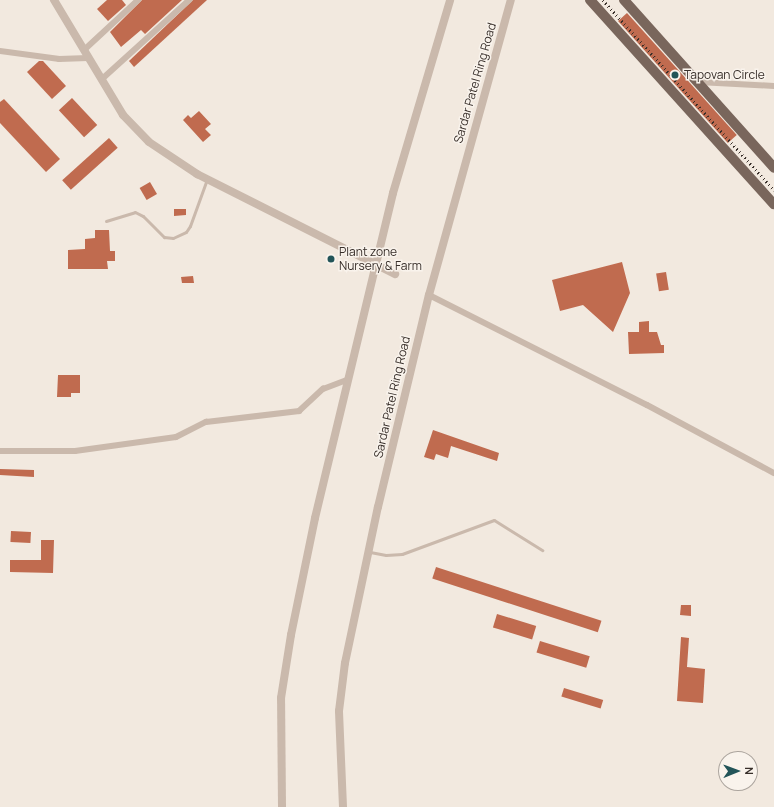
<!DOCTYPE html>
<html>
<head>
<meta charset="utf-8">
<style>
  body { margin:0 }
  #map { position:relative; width:774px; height:807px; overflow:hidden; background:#f2e9df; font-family:Manrope,sans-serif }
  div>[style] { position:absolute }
  .building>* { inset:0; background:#c06b4f; transform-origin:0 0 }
  .service>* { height:3px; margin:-1.5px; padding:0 1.5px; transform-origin:1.5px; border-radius:1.5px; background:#cab9ac }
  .minor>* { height:6px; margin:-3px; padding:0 3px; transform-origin:3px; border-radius:3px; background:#cab9ac }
  .tertiary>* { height:8px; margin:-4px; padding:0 4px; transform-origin:4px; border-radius:4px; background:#cab9ac }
  .primary>* { height:10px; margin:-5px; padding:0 5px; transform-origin:5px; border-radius:5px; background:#79665c }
  .rail>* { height:2.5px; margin-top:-1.25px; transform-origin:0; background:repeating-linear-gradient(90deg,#382f2a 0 1px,transparent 0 4px) }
  .dots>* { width:11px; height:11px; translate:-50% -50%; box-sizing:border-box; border:2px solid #f9f3ec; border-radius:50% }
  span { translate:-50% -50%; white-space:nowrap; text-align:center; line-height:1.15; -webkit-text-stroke:3px #f9f3ec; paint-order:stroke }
  .poi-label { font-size:12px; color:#382f2a }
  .left { translate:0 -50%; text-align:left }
  .street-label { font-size:12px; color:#382f2a }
  .north { position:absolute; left:718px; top:751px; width:40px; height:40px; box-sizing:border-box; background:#f9f3ec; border:1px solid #aca59e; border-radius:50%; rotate:89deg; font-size:11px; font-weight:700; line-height:16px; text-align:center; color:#382f2a }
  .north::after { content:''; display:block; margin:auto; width:14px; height:18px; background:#225458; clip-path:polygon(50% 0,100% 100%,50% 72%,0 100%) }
</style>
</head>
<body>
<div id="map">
  <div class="building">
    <div style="clip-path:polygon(107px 0,122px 0,126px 5px,108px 21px,97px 9px)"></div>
    <div style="clip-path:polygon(142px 0,182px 0,145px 34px,141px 30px,121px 47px,110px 32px)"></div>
    <div style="clip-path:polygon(193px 0,207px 0,134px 67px,129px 61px)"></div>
    <div style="left:627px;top:13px;width:164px;height:12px;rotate:48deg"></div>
    <div style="clip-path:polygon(39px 61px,43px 61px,66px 86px,52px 99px,27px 72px)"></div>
    <div style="left:72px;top:98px;width:37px;height:18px;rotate:47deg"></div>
    <div style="clip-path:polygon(4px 99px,60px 159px,46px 172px,0 123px,0 102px)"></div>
    <div style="clip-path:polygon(199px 111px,211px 124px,205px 129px,211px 135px,203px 142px,183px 120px,188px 115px,191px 118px)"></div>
    <div style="left:109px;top:138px;width:13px;height:63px;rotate:48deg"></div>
    <div style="left:150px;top:182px;width:14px;height:12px;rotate:60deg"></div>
    <div style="clip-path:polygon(174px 209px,186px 209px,186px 215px,174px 216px)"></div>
    <div style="clip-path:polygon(95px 230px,109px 230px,110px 251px,115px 251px,115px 261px,107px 261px,108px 269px,68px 269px,68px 250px,85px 249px,85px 239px,95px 238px)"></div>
    <div style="clip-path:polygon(622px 262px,630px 293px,613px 332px,583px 305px,560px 311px,552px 280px)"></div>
    <div style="left:666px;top:272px;width:18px;height:10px;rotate:81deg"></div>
    <div style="clip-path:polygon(193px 276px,194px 283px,182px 283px,181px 277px)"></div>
    <div style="clip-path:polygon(649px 321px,649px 332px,657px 332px,661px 345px,664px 345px,664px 353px,629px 354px,628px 332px,639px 332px,639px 322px)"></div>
    <div style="clip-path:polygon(58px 375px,80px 375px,80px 393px,71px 393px,71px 397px,57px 397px)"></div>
    <div style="clip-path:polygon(433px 430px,499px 453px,497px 461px,451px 446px,448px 458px,436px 454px,434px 460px,424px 457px)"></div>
    <div style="clip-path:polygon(0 469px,34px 470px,34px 477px,0 475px)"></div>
    <div style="left:11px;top:531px;width:20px;height:11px;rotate:3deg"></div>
    <div style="clip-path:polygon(41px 540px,54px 540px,53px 573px,10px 572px,10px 560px,41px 560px)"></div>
    <div style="left:436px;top:567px;width:174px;height:12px;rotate:18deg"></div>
    <div style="clip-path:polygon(681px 605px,691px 605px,691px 616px,680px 615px)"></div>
    <div style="left:497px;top:614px;width:41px;height:14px;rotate:17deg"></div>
    <div style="clip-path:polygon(681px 637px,689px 638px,687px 667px,705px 669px,703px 703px,677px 701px)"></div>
    <div style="left:540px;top:641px;width:52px;height:12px;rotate:17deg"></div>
    <div style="left:564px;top:688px;width:41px;height:9px;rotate:17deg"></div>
  </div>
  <div class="service">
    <div style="left:106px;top:221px;width:30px;rotate:-17deg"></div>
    <div style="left:135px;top:212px;width:9px;rotate:27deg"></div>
    <div style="left:143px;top:216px;width:30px;rotate:45deg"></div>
    <div style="left:164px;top:237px;width:9px;rotate:6deg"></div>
    <div style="left:173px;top:238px;width:14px;rotate:-25deg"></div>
    <div style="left:186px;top:232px;width:7px;rotate:-56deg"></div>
    <div style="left:190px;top:226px;width:50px;rotate:-70.1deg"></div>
    <div style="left:370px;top:552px;width:16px;rotate:11deg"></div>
    <div style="left:386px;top:555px;width:16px;rotate:-4deg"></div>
    <div style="left:402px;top:554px;width:98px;rotate:-20.3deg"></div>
    <div style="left:494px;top:520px;width:57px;rotate:32deg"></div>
  </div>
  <div class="minor">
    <div style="left:84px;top:50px;width:74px;rotate:-42.8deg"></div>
    <div style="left:0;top:51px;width:60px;rotate:7.7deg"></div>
    <div style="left:59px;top:59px;width:29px;rotate:-2deg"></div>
    <div style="left:102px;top:79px;width:118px;rotate:-42.2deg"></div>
    <div style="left:698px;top:82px;width:76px;rotate:3deg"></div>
    <div style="left:429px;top:295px;width:244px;rotate:26.8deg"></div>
    <div style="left:647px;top:405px;width:144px;rotate:28.2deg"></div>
    <div style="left:0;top:451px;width:75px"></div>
    <div style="left:75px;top:451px;width:102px;rotate:-7.9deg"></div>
    <div style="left:176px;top:437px;width:34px;rotate:-27deg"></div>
    <div style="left:206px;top:422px;width:94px;rotate:-6.7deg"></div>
    <div style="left:299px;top:411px;width:33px;rotate:-43deg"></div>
    <div style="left:323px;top:389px;width:26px;rotate:-21deg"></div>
  </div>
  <div class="tertiary">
    <div style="left:54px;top:0;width:134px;rotate:59deg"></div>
    <div style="left:123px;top:115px;width:37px;rotate:46deg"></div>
    <div style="left:149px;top:142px;width:58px;rotate:33.7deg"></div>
    <div style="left:197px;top:174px;width:222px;rotate:26.8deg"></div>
    <div style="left:282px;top:807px;width:109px;rotate:-90.5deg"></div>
    <div style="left:281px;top:698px;width:64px;rotate:-81deg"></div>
    <div style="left:291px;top:635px;width:119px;rotate:-78.4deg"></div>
    <div style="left:315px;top:518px;width:334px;rotate:-76.5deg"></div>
    <div style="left:393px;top:193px;width:201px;rotate:-73.5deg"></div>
    <div style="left:343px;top:807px;width:96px;rotate:-92.4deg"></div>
    <div style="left:339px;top:711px;width:48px;rotate:-82.9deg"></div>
    <div style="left:345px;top:663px;width:159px;rotate:-78.1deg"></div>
    <div style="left:378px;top:507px;width:218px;rotate:-76.5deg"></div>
    <div style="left:429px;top:295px;width:306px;rotate:-74.5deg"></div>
  </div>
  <div class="primary">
    <div style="left:590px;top:0;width:275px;rotate:48deg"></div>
    <div style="left:624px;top:0;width:225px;rotate:48.2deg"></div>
  </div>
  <div class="rail">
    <div style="left:603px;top:0;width:256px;rotate:48deg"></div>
  </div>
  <div class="dots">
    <div style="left:675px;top:75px;background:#225458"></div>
    <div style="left:331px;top:259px;background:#225458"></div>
  </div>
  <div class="poi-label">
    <span class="left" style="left:684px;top:75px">Tapovan Circle</span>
    <span class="left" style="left:339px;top:259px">Plant zone<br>Nursery &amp; Farm</span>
  </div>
  <div class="street-label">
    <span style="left:475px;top:83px;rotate:-74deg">Sardar Patel Ring Road</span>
    <span style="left:392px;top:397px;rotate:-77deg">Sardar Patel Ring Road</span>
  </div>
  <div class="north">N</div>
</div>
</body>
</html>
